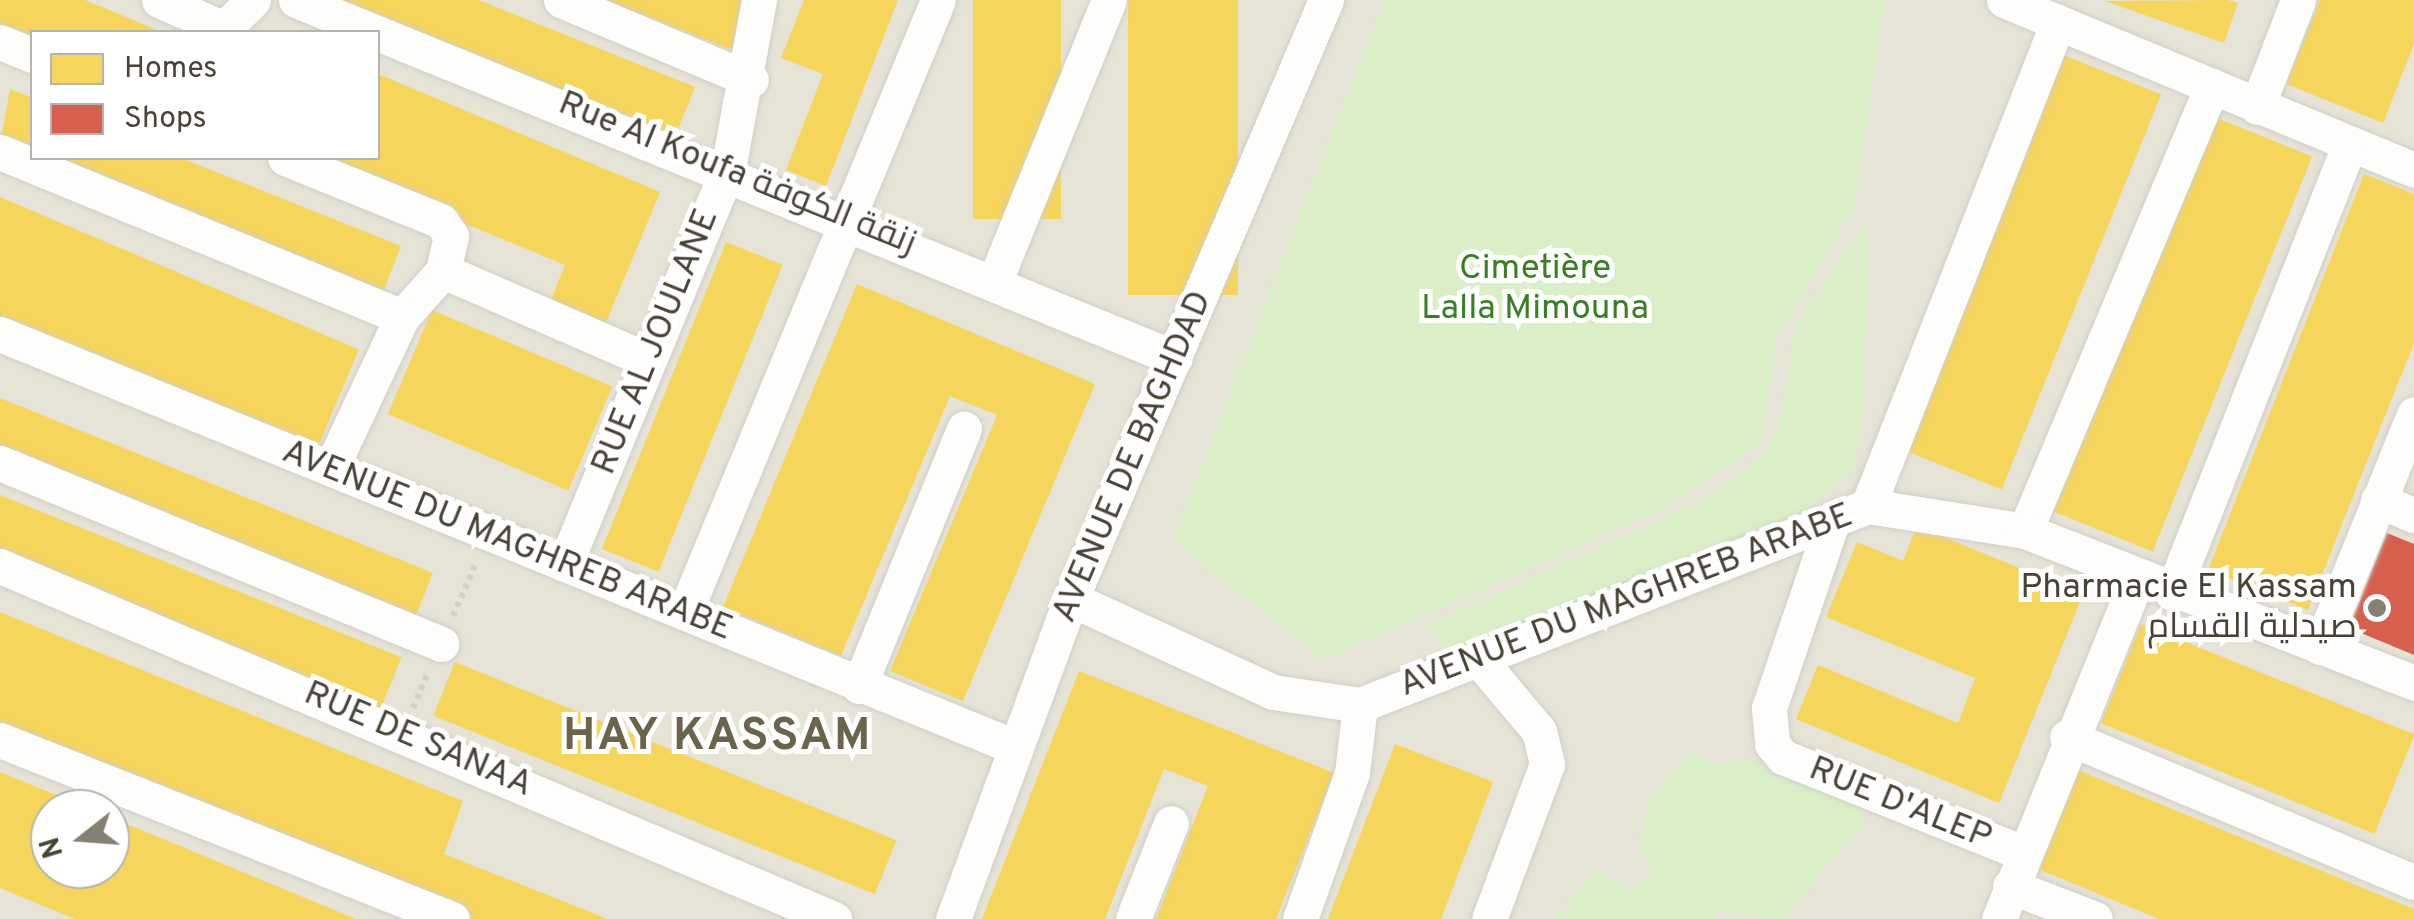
<!DOCTYPE html>
<html>
<head>
<meta charset="utf-8">
<style>
  body { margin:0 }
  #map { position:relative; width:2414px; height:919px; overflow:hidden; background:#f2f0ea; font-family:Overpass,Cairo,sans-serif }
  div>[style] { position:absolute }
  .residential>* { inset:0; background:#e6e3d7 }
  .green>* { inset:0; background:#daeec8 }
  .homes>* { inset:0; background:#f6d55c; transform-origin:0 0 }
  .shops>* { inset:0; background:#d6604d }
  .path>* { height:6px; margin-top:-3px; transform-origin:0; background:repeating-linear-gradient(90deg,#d2d0ca 0 5px,transparent 0 10px) }
  .roads { filter:drop-shadow(0 0 2px #d0cec7) drop-shadow(0 0 2px #d0cec7) }
  .minor>* { height:35px; margin:-17.5px; padding:0 17.5px; transform-origin:17.5px; border-radius:17.5px; background:#fdfdfc }
  .dots>* { width:28px; height:28px; translate:-50% -50%; box-sizing:border-box; border:5px solid #fff; border-radius:50% }
  span { translate:-50% -50%; white-space:nowrap; text-align:center; line-height:1.15; -webkit-text-stroke:10px #fff; paint-order:stroke }
  .street-label { font-size:35px; color:#484335 }
  .park-label { font-size:35px; color:#397f23 }
  .poi-label { font-size:35px; color:#484335 }
  .right { translate:-100% -50%; text-align:right }
  .district-label { font-size:45px; color:#6c634b; font-weight:700; letter-spacing:2.5px }
  .legend { position:absolute; left:30px; top:30px; width:350px; height:130px; box-sizing:border-box; background:#fff; border:2px solid #b6b4ae; margin:0; padding:12px 18px; list-style:none; font-size:30px; color:#484335 }
  .legend li { display:flex; align-items:center; gap:20px; height:50px }
  .legend b { width:50px; border:2px solid #b6b4ae }
  .north { position:absolute; left:30px; top:789px; width:100px; height:100px; box-sizing:border-box; background:#fff; border:2px solid #b6b4ae; border-radius:50%; rotate:253deg; font-size:28px; font-weight:700; line-height:40px; text-align:center; color:#484335 }
  .north::after { content:''; display:block; margin:auto; width:35px; height:45px; background:#848074; clip-path:polygon(50% 0,100% 100%,50% 72%,0 100%) }
</style>
</head>
<body>
<div id="map">
  <div class="residential">
    <div style="clip-path:polygon(evenodd,0 0,2414px 0,2414px 919px,0 919px,0 0,32px 32px,378px 32px,378px 158px,32px 158px,32px 32px,0 0,50px 809px,110px 809px,110px 869px,50px 869px,50px 809px)"></div>
  </div>
  <div class="green">
    <div style="clip-path:polygon(1384px 0,1885px 0,1854px 208px,1777px 337px,1761px 444px,1664px 508px,1324px 660px,1172px 540px)"></div>
    <div style="clip-path:polygon(1868px 220px,1865px 403px,1852px 470px,1783px 531px,1733px 550px,1703px 545px,1655px 595px,1456px 666px,1429px 624px,1712px 496px,1759px 458px,1779px 427px,1796px 323px)"></div>
    <div style="clip-path:polygon(1690px 751px,1719px 765px,1742px 758px,1862px 803px,1864px 823px,1783px 919px,1716px 911px,1713px 919px,1555px 919px,1595px 870px,1631px 890px,1655px 870px,1638px 848px,1646px 806px)"></div>
  </div>
  <div class="homes">
    <div style="clip-path:polygon(0 0,85px 0,162px 32px,32px 32px,32px 43px,0 30px)"></div>
    <div style="clip-path:polygon(316px 0,479px 0,695px 87px,672px 144px)"></div>
    <div style="clip-path:polygon(605px 0,751px 0,732px 50px)"></div>
    <div style="clip-path:polygon(804px 0,898px 0,826px 186px,786px 170px,823px 74px,781px 58px)"></div>
    <div style="left:973px;top:0;width:88px;height:219px"></div>
    <div style="left:1128px;top:0;width:110px;height:295px"></div>
    <div style="clip-path:polygon(2228px 0,2238px 3px,2224px 43px,2105px 1px)"></div>
    <div style="clip-path:polygon(2320px 0,2414px 0,2414px 44px,2383px 123px,2286px 84px)"></div>
    <div style="left:2061px;top:54px;width:108px;height:426px;rotate:22deg"></div>
    <div style="clip-path:polygon(378px 74px,660px 192px,600px 337px,545px 314px,565px 265px,307px 158px,378px 158px)"></div>
    <div style="clip-path:polygon(10px 89px,32px 98px,32px 157px,0 144px)"></div>
    <div style="left:2212px;top:116px;width:108px;height:426px;rotate:22deg"></div>
    <div style="clip-path:polygon(34px 158px,181px 158px,401px 246px,381px 297px)"></div>
    <div style="clip-path:polygon(2364px 174px,2414px 194px,2414px 343px,2308px 610px,2208px 570px)"></div>
    <div style="left:0;top:197px;width:390px;height:125px;rotate:23deg"></div>
    <div style="left:726px;top:242px;width:61px;height:331px;rotate:22deg"></div>
    <div style="clip-path:polygon(857px 284px,1095px 384px,963px 701px,890px 671px,997px 415px,950px 396px,841px 656px,723px 607px)"></div>
    <div style="left:432px;top:310px;width:196px;height:113px;rotate:23deg"></div>
    <div style="left:0;top:398px;width:467px;height:62px;rotate:22deg"></div>
    <div style="left:0;top:495px;width:433px;height:63px;rotate:22deg"></div>
    <div style="clip-path:polygon(1917px 526px,2083px 594px,1999px 803px,1796px 719px,1818px 665px,1958px 723px,1975px 678px,1826px 617px,1857px 542px,1903px 561px)"></div>
    <div style="clip-path:polygon(0 612px,463px 801px,444px 854px,608px 919px,460px 919px,0 735px)"></div>
    <div style="left:2141px;top:624px;width:295px;height:107px;rotate:22deg"></div>
    <div style="left:455px;top:662px;width:476px;height:58px;rotate:22deg"></div>
    <div style="clip-path:polygon(1079px 671px,1334px 773px,1276px 919px,1156px 919px,1208px 786px,1164px 769px,1105px 919px,982px 919px)"></div>
    <div style="clip-path:polygon(1395px 744px,1493px 782px,1441px 919px,1328px 919px)"></div>
    <div style="clip-path:polygon(2078px 770px,2414px 909px,2414px 919px,2159px 919px,2038px 869px)"></div>
    <div style="clip-path:polygon(0 772px,90px 809px,50px 809px,50px 869px,110px 869px,110px 817px,356px 919px,75px 919px,0 888px)"></div>
  </div>
  <div class="shops">
    <div style="clip-path:polygon(2387px 533px,2414px 544px,2414px 655px,2349px 628px)"></div>
  </div>
  <div class="path">
    <div style="left:453px;top:616px;width:58px;rotate:-66.5deg"></div>
    <div style="left:413px;top:708px;width:38px;rotate:-67deg"></div>
  </div>
  <div class="roads">
    <div class="minor">
      <div style="left:159px;top:0;width:71px;rotate:24deg"></div>
      <div style="left:224px;top:29px;width:41px;rotate:-45deg"></div>
      <div style="left:296px;top:0;width:949px;rotate:22.16deg"></div>
      <div style="left:561px;top:0;width:206px;rotate:22.8deg"></div>
      <div style="left:2004px;top:0;width:444px;rotate:22.5deg"></div>
      <div style="left:0;top:42px;width:35px;rotate:22deg"></div>
      <div style="left:2257px;top:107px;width:115px;rotate:-69deg"></div>
      <div style="left:0;top:152px;width:435px;rotate:22.3deg"></div>
      <div style="left:285px;top:158px;width:168px;rotate:22deg"></div>
      <div style="left:441px;top:221px;width:18px;rotate:56deg"></div>
      <div style="left:451px;top:236px;width:36px;rotate:103deg"></div>
      <div style="left:443px;top:271px;width:62px;rotate:131.7deg"></div>
      <div style="left:402px;top:317px;width:167px;rotate:115.2deg"></div>
      <div style="left:443px;top:271px;width:223px;rotate:23.5deg"></div>
      <div style="left:996px;top:278px;width:300px;rotate:-67.9deg"></div>
      <div style="left:0;top:334px;width:1096px;rotate:22.14deg"></div>
      <div style="left:0;top:463px;width:477px;rotate:22.3deg"></div>
      <div style="left:2378px;top:500px;width:39px;rotate:23deg"></div>
      <div style="left:1868px;top:506px;width:520px;rotate:-68.57deg"></div>
      <div style="left:1831px;top:525px;width:193px;rotate:108.7deg"></div>
      <div style="left:1769px;top:708px;width:36px;rotate:85deg"></div>
      <div style="left:1772px;top:744px;width:17px;rotate:50deg"></div>
      <div style="left:1783px;top:757px;width:258px;rotate:21.8deg"></div>
      <div style="left:2025px;top:531px;width:483px;rotate:-67.2deg"></div>
      <div style="left:565px;top:564px;width:427px;rotate:-67.6deg"></div>
      <div style="left:728px;top:169px;width:172px;rotate:-79.6deg"></div>
      <div style="left:0;top:566px;width:906px;rotate:22.94deg"></div>
      <div style="left:2172px;top:593px;width:480px;rotate:-68.4deg"></div>
      <div style="left:1071px;top:599px;width:222px;rotate:24.7deg"></div>
      <div style="left:1273px;top:692px;width:88px;rotate:8.5deg"></div>
      <div style="left:1360px;top:705px;width:546px;rotate:-21.39deg"></div>
      <div style="left:1868px;top:506px;width:159px;rotate:9deg"></div>
      <div style="left:2025px;top:531px;width:418px;rotate:21.3deg"></div>
      <div style="left:685px;top:612px;width:662px;rotate:-67.54deg"></div>
      <div style="left:2320px;top:647px;width:251px;rotate:-68deg"></div>
      <div style="left:1481px;top:662px;width:90px;rotate:50deg"></div>
      <div style="left:1539px;top:731px;width:34px;rotate:76deg"></div>
      <div style="left:1547px;top:764px;width:165px;rotate:110.5deg"></div>
      <div style="left:859px;top:686px;width:278px;rotate:-67.8deg"></div>
      <div style="left:2067px;top:737px;width:376px;rotate:22.7deg"></div>
      <div style="left:0;top:740px;width:486px;rotate:21.6deg"></div>
      <div style="left:2010px;top:886px;width:91px;rotate:21.2deg"></div>
      <div style="left:953px;top:919px;width:341px;rotate:-69.8deg"></div>
      <div style="left:1071px;top:599px;width:651px;rotate:-66.94deg"></div>
      <div style="left:1133px;top:919px;width:103px;rotate:-68.4deg"></div>
      <div style="left:1300px;top:919px;width:155px;rotate:-70.4deg"></div>
      <div style="left:1352px;top:773px;width:68px;rotate:-83.3deg"></div>
      <div style="left:1999px;top:919px;width:365px;rotate:-67.9deg"></div>
    </div>
  </div>
  <div class="dots">
    <div style="left:2377px;top:608px;background:#848074"></div>
  </div>
  <div class="street-label">
    <span style="left:737px;top:174px;rotate:22deg">Rue Al Koufa زنقة الكوفة</span>
    <span style="left:656px;top:342px;rotate:-68deg">RUE AL JOULANE</span>
    <span style="left:1133px;top:457px;rotate:-67deg">AVENUE DE BAGHDAD</span>
    <span style="left:507px;top:541px;rotate:22deg">AVENUE DU MAGHREB ARABE</span>
    <span style="left:1626px;top:601px;rotate:-21deg">AVENUE DU MAGHREB ARABE</span>
    <span style="left:418px;top:740px;rotate:23deg">RUE DE SANAA</span>
    <span style="left:1900px;top:804px;rotate:22deg">RUE D'ALEP</span>
  </div>
  <div class="park-label">
    <span style="left:1535px;top:289px">Cimetière<br>Lalla Mimouna</span>
  </div>
  <div class="poi-label">
    <span class="right" style="left:2357px;top:608px">Pharmacie El Kassam<br>صيدلية القسام</span>
  </div>
  <div class="district-label">
    <span style="left:718px;top:738px">HAY KASSAM</span>
  </div>
  <ul class="legend">
  <li><b style="height:28px;background:#f6d55c"></b>Homes</li>
  <li><b style="height:28px;background:#d6604d"></b>Shops</li>
  </ul>
  <div class="north">N</div>
</div>
</body>
</html>
